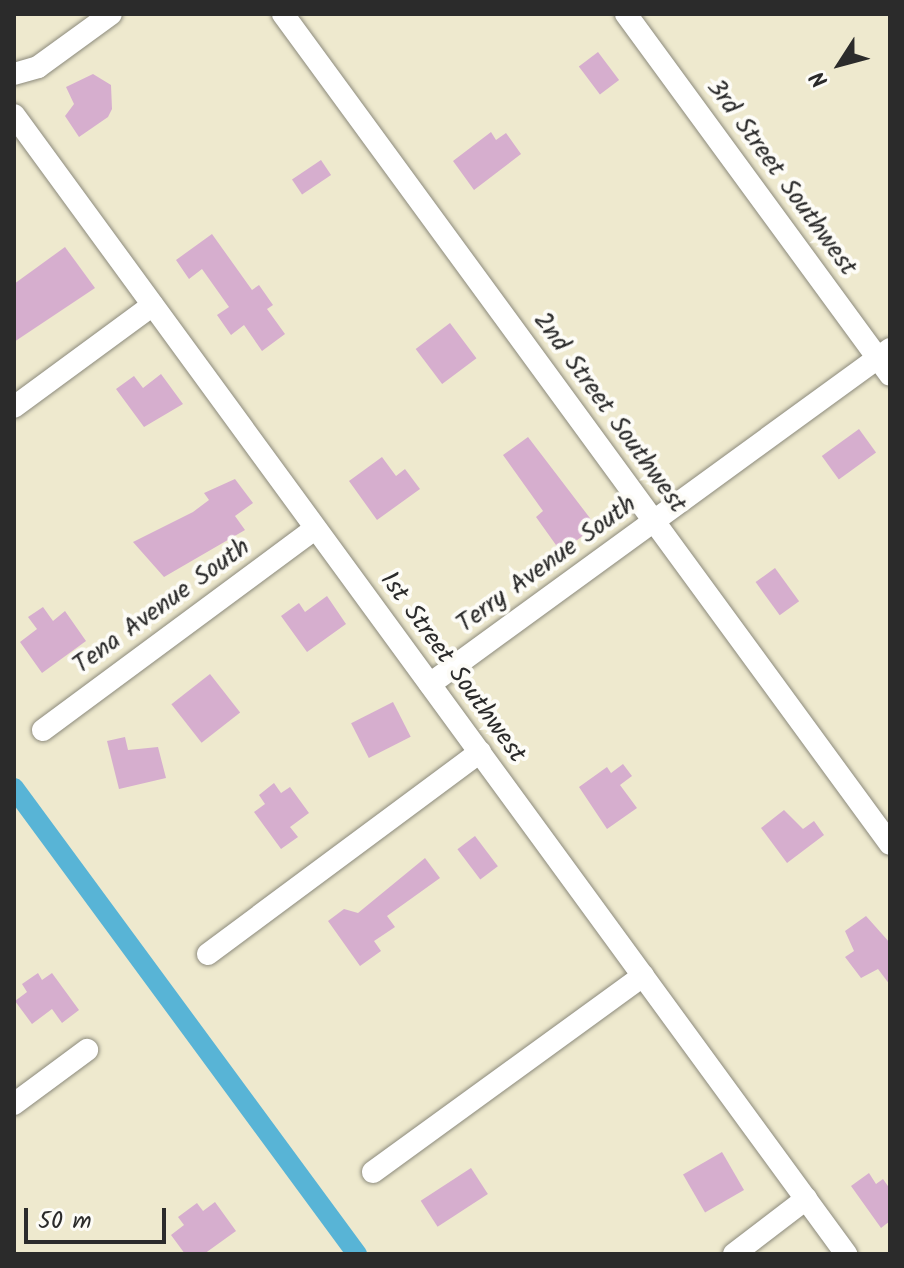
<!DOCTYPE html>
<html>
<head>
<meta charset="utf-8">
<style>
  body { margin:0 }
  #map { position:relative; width:904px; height:1268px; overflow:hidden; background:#eee9ce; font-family:Kalam,sans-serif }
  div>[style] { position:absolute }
  .canal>* { height:20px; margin:-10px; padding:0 10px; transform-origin:10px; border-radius:10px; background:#58b4d6 }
  .building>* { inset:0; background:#d6aece; transform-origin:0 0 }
  .roads { filter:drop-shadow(0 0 2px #8c8a7c) drop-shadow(0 0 2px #8c8a7c) }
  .minor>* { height:22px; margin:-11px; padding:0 11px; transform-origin:11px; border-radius:11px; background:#fff }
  span { translate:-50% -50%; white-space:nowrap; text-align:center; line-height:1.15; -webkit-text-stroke:8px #fdfcf7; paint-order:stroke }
  .street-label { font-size:26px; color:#2b2b2b }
  .frame { position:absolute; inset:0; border:16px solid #2b2b2b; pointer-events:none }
  .north { position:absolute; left:800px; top:24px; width:80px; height:80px; -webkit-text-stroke:6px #fdfcf7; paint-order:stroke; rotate:234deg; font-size:22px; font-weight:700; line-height:32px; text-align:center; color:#2b2b2b }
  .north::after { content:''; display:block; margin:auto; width:28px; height:36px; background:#2b2b2b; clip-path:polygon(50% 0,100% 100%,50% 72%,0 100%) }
  .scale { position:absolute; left:24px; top:1208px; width:142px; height:36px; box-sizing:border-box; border:4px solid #2b2b2b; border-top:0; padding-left:10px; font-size:24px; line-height:28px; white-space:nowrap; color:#2b2b2b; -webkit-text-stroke:6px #fdfcf7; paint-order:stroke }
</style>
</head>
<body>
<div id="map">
  <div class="canal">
    <div style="left:14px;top:788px;width:579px;rotate:53.65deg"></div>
  </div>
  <div class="building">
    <div style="left:598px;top:52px;width:35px;height:24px;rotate:53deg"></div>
    <div style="clip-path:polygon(93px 74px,111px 85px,112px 109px,108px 117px,79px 137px,65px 116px,74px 104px,66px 87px)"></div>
    <div style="clip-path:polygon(491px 132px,496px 140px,506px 133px,521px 154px,474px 190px,453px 161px)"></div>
    <div style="left:321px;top:160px;width:18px;height:35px;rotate:56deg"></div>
    <div style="clip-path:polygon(212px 234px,252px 290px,259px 285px,273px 305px,267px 309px,285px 334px,262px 351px,244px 325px,231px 335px,217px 315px,229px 307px,202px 269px,189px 279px,176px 260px)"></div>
    <div style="clip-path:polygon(65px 247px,95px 288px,14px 342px,14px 284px)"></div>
    <div style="left:450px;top:323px;width:44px;height:43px;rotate:53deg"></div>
    <div style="clip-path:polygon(161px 374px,183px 404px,144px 427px,116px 389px,134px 376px,143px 388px)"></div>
    <div style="left:859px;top:429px;width:29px;height:46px;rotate:54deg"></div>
    <div style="clip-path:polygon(528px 437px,596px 526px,561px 552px,536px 517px,543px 511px,503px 455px)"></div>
    <div style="clip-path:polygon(382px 457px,396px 476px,405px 469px,420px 489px,377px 520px,349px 481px)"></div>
    <div style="clip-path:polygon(235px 479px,253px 503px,235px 516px,245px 530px,164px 577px,133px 542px,193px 512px,209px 500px,204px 493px)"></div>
    <div style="left:775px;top:568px;width:41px;height:24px;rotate:54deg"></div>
    <div style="clip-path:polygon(327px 596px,346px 624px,307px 652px,281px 616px,299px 603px,305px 612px)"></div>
    <div style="clip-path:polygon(43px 607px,53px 621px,65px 611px,86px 641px,42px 673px,20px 642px,37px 629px,28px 617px)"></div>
    <div style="left:210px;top:674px;width:49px;height:49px;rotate:52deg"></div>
    <div style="left:393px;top:702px;width:39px;height:47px;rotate:63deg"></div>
    <div style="clip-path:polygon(125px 737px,128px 750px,158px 747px,166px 778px,119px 789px,107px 741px)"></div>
    <div style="clip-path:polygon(623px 764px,632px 776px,620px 785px,637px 808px,607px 829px,579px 787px,607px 767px,611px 773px)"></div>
    <div style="clip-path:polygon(274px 783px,281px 793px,290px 787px,309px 813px,290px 827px,298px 837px,281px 849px,254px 812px,265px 804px,259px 795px)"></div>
    <div style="clip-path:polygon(784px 810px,803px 829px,814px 821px,824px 835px,787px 863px,761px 828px)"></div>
    <div style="left:475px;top:836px;width:38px;height:22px;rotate:53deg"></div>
    <div style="clip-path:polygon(425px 858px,440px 878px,387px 916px,395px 927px,374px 941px,381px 951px,360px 966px,328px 921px,344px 909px,358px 913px)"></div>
    <div style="clip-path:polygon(866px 916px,890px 943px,890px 985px,878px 969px,861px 978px,845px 957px,854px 951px,845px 931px)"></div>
    <div style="clip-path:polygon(38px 973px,42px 980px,52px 973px,79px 1010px,62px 1023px,52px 1009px,32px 1024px,15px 1001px,27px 992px,22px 984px)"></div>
    <div style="left:722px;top:1152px;width:44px;height:45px;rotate:60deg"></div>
    <div style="left:471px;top:1168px;width:31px;height:60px;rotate:57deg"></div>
    <div style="clip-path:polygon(869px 1173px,876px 1184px,883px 1179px,890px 1189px,890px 1221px,881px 1228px,851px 1186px)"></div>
    <div style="clip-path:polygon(215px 1202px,236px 1231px,204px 1254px,185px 1254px,171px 1235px,184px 1225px,178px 1217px,197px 1203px,203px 1211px)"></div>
  </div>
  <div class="roads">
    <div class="minor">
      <div style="left:283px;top:14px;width:1028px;rotate:53.82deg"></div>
      <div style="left:626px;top:14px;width:447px;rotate:53.8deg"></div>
      <div style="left:14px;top:74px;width:25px;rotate:-16deg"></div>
      <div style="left:38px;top:67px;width:90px;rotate:-36deg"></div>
      <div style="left:14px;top:115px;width:1411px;rotate:53.85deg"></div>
      <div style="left:14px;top:407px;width:172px;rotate:-36.3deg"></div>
      <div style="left:430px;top:684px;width:569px;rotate:-36.06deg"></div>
      <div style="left:43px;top:730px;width:338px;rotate:-36.5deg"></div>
      <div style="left:208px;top:954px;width:339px;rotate:-36.6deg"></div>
      <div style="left:14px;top:1104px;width:91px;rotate:-36.5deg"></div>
      <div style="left:373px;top:1172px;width:334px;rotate:-36deg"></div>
      <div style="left:734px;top:1254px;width:91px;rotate:-37.4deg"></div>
    </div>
  </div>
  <div class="street-label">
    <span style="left:781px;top:178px;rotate:54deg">3rd Street Southwest</span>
    <span style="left:609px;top:413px;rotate:54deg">2nd Street Southwest</span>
    <span style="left:547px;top:565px;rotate:-36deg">Terry Avenue South</span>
    <span style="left:162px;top:607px;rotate:-36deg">Tena Avenue South</span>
    <span style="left:452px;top:668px;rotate:54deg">1st Street Southwest</span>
  </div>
  <div class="frame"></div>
  <div class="north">N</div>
  <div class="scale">50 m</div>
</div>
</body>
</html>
